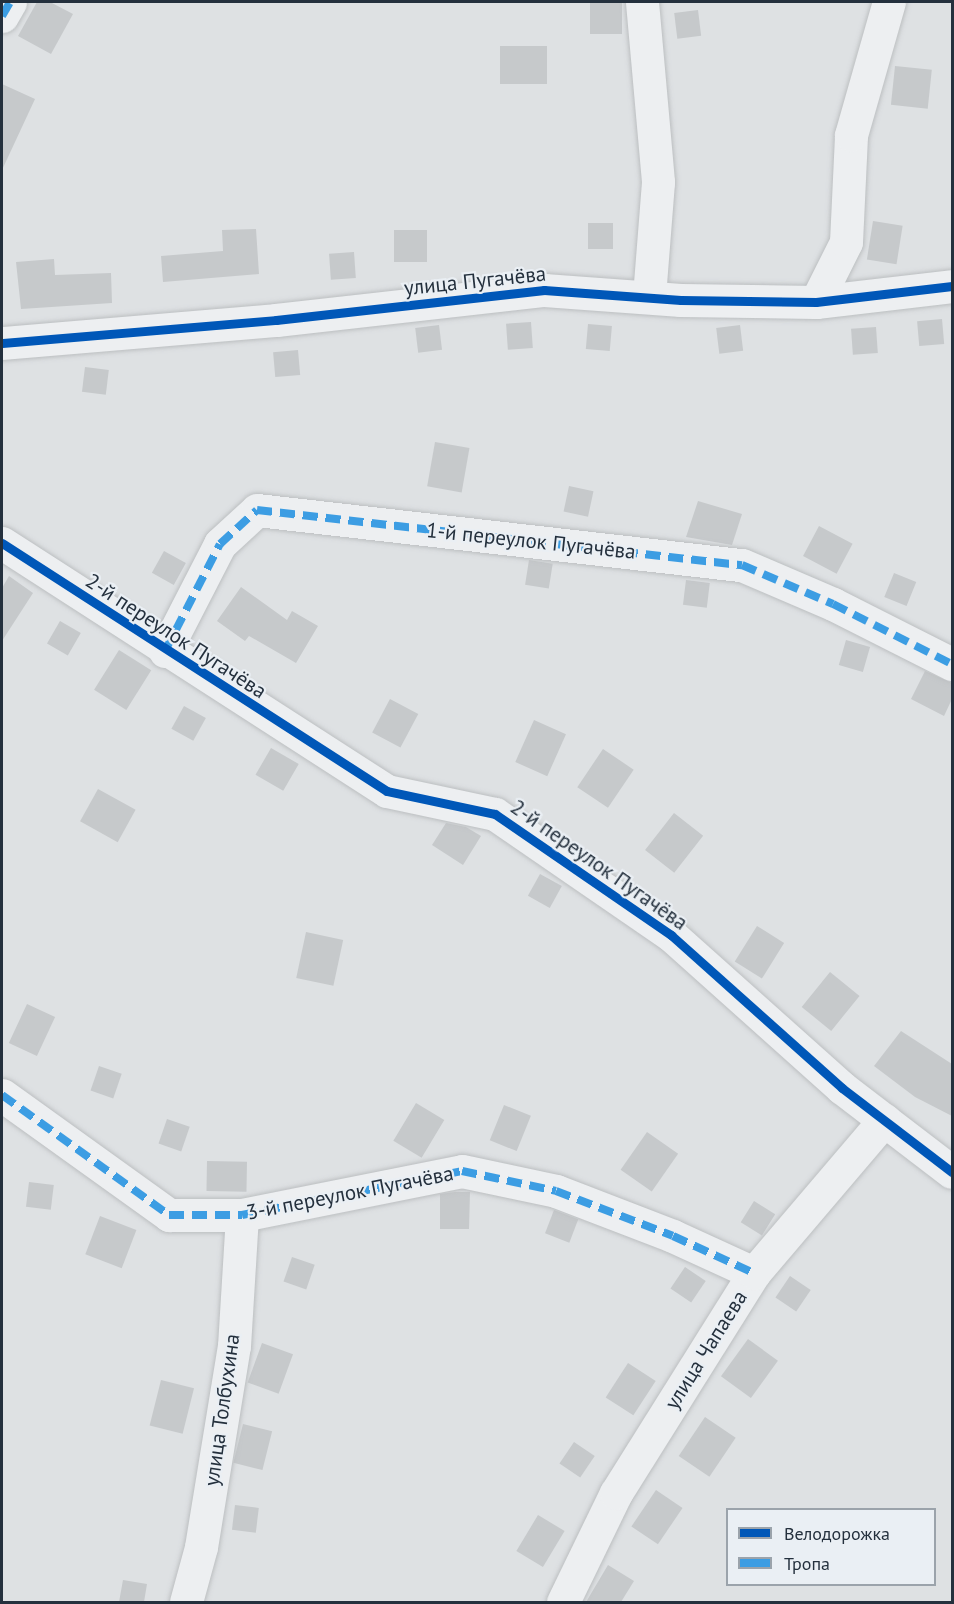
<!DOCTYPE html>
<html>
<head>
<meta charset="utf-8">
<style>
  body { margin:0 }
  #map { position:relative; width:954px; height:1604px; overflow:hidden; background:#dee1e3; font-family:"PT Sans",sans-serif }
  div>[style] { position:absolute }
  .building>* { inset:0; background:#c6c9cb; transform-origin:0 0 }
  .roads { filter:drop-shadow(0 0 2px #bcbfc1) drop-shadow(0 0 2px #bcbfc1) }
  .minor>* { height:33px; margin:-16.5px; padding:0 16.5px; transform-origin:16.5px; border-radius:16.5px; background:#edeff1 }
  .quiet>* { height:8px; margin-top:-4px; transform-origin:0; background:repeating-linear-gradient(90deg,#3c9de3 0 15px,transparent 0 23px) }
  .cycleway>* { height:9px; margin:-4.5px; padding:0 4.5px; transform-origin:4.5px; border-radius:4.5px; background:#0057b8 }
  span { translate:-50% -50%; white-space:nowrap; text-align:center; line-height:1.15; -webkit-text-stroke:4.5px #eaeff4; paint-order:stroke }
  .street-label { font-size:21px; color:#24303d }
  .frame { position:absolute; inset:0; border:3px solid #24303d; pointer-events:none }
  .legend { position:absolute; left:726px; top:1508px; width:210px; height:78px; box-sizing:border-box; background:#eaeff4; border:2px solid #9ba3ab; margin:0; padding:8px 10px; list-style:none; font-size:18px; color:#24303d }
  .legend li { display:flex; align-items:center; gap:12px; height:30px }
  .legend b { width:30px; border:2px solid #9ba3ab }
</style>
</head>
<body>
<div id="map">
  <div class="building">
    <div style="clip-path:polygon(37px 2px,50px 2px,73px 14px,51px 54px,18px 36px)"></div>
    <div style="left:590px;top:2px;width:32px;height:32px"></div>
    <div style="left:698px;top:10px;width:26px;height:24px;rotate:83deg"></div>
    <div style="left:547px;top:46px;width:38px;height:47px;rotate:90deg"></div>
    <div style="left:895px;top:66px;width:37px;height:39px;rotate:6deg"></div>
    <div style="clip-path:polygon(2px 84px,35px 99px,2px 170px)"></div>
    <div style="left:873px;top:221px;width:30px;height:39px;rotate:9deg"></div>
    <div style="left:588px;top:223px;width:25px;height:26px"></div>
    <div style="clip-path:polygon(256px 229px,259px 274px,163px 282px,161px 256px,223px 251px,222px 230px)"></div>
    <div style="left:427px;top:230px;width:32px;height:33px;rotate:90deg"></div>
    <div style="left:354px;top:252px;width:26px;height:25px;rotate:86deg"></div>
    <div style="clip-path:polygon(54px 259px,55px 275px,111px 273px,112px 303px,21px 309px,16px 262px)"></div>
    <div style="left:942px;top:319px;width:25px;height:25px;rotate:85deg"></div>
    <div style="left:531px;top:322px;width:26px;height:25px;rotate:86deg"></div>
    <div style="left:588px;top:324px;width:24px;height:25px;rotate:5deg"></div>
    <div style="left:439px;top:325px;width:25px;height:24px;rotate:83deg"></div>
    <div style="left:740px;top:325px;width:26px;height:24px;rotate:83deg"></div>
    <div style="left:876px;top:327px;width:26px;height:25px;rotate:86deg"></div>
    <div style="left:298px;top:350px;width:25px;height:25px;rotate:85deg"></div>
    <div style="left:85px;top:367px;width:24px;height:25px;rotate:7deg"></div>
    <div style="left:435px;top:442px;width:35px;height:45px;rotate:10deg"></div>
    <div style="left:569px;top:486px;width:25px;height:26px;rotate:12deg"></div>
    <div style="clip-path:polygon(698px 501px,742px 514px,732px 545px,686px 537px)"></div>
    <div style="left:819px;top:526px;width:38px;height:34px;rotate:28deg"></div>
    <div style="left:164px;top:551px;width:25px;height:25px;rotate:29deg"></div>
    <div style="left:529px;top:560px;width:24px;height:25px;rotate:9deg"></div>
    <div style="left:894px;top:573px;width:24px;height:26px;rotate:22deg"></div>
    <div style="clip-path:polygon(9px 576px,33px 593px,2px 641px,2px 588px)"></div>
    <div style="left:686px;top:580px;width:24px;height:25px;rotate:7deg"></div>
    <div style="clip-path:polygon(241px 587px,287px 620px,292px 611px,318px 626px,296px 663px,249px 636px,245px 641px,217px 621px)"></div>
    <div style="left:60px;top:621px;width:24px;height:26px;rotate:30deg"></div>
    <div style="left:846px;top:640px;width:25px;height:26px;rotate:16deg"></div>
    <div style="left:119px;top:650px;width:38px;height:47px;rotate:32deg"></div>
    <div style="clip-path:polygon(925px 671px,952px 683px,952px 699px,944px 716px,911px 699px)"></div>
    <div style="left:390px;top:699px;width:32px;height:38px;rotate:28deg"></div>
    <div style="left:184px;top:706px;width:25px;height:26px;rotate:29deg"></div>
    <div style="left:534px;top:720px;width:35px;height:46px;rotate:24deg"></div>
    <div style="left:271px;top:748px;width:32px;height:31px;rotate:30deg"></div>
    <div style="left:603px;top:749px;width:37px;height:46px;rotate:34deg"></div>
    <div style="left:98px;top:789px;width:43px;height:37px;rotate:29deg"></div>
    <div style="left:674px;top:813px;width:37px;height:47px;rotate:38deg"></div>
    <div style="clip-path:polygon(446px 823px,466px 827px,481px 836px,463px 865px,432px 845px)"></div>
    <div style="left:540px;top:874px;width:25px;height:25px;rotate:29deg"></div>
    <div style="left:757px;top:926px;width:32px;height:42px;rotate:32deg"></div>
    <div style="left:306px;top:932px;width:38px;height:47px;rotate:12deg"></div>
    <div style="left:830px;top:972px;width:38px;height:45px;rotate:39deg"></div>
    <div style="left:27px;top:1004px;width:31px;height:43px;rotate:25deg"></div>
    <div style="clip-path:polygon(901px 1031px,952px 1064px,952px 1116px,915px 1097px,874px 1066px)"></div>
    <div style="left:99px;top:1066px;width:24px;height:26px;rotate:19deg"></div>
    <div style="left:416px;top:1103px;width:33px;height:44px;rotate:31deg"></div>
    <div style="left:504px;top:1105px;width:29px;height:38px;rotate:22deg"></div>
    <div style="left:167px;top:1119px;width:24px;height:26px;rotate:19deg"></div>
    <div style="left:647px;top:1132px;width:38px;height:46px;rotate:35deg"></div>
    <div style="left:207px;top:1161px;width:40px;height:30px;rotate:1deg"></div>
    <div style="left:29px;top:1182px;width:25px;height:25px;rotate:7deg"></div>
    <div style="clip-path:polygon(455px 1192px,470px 1192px,469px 1229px,440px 1229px,440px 1194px)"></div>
    <div style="left:754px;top:1201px;width:25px;height:25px;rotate:32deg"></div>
    <div style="left:554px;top:1210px;width:26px;height:25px;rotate:21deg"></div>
    <div style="left:100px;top:1216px;width:39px;height:41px;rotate:21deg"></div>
    <div style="left:292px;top:1257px;width:24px;height:26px;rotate:19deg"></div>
    <div style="left:685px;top:1267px;width:25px;height:26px;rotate:34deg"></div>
    <div style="left:790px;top:1276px;width:25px;height:26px;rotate:34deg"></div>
    <div style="left:748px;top:1339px;width:37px;height:46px;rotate:36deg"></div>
    <div style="left:262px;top:1343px;width:33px;height:42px;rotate:20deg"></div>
    <div style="left:628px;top:1363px;width:33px;height:41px;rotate:33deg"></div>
    <div style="left:161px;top:1380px;width:34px;height:47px;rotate:14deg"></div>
    <div style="left:705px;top:1417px;width:37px;height:47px;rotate:34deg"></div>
    <div style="left:243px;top:1424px;width:30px;height:40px;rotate:14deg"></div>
    <div style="left:574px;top:1442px;width:25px;height:26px;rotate:34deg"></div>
    <div style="left:656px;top:1490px;width:32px;height:44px;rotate:34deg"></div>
    <div style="left:235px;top:1505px;width:24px;height:25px;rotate:7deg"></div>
    <div style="left:538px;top:1515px;width:31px;height:42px;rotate:31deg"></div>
    <div style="clip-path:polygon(608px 1565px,634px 1581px,621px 1602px,586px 1602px)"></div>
    <div style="clip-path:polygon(123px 1580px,147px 1584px,144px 1602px,119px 1602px)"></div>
  </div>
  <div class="roads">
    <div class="minor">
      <div style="left:642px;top:2px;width:181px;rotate:84.9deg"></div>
      <div style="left:658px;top:182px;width:115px;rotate:94.5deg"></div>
      <div style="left:2px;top:16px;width:16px;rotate:-60deg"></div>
      <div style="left:816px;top:302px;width:67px;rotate:-63.4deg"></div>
      <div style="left:846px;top:242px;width:107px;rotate:-87.3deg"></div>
      <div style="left:851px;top:135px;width:138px;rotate:-74.1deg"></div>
      <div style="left:2px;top:343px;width:275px;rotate:-4.8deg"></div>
      <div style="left:276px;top:320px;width:270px;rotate:-6.4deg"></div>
      <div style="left:544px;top:290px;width:137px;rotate:4.2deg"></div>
      <div style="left:681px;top:300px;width:135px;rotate:0.8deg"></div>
      <div style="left:816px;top:302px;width:137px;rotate:-6.7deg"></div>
      <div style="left:2px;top:543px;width:458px;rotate:32.8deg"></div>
      <div style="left:387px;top:791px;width:110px;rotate:12deg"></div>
      <div style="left:495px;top:814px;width:214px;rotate:34.5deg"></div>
      <div style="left:671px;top:935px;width:229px;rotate:41.8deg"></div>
      <div style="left:842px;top:1088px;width:138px;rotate:37.4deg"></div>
      <div style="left:165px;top:651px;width:120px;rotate:-62.8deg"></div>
      <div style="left:220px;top:544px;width:50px;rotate:-42.6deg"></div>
      <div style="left:257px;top:510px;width:488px;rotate:6.5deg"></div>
      <div style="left:742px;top:565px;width:99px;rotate:23.2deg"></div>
      <div style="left:833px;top:604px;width:133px;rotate:26.8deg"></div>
      <div style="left:2px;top:1095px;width:206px;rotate:35.7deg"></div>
      <div style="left:169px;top:1215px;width:73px"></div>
      <div style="left:242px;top:1215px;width:224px;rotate:-11.3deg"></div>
      <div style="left:462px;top:1171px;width:96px;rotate:12deg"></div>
      <div style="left:556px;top:1191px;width:125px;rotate:21deg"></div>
      <div style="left:673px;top:1236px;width:89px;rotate:24.6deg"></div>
      <div style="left:186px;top:1602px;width:57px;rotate:-74.7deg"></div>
      <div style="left:201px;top:1547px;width:204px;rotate:-80.7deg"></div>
      <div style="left:234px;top:1346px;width:131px;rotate:-86.5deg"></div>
      <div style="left:563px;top:1602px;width:121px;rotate:-64.1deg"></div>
      <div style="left:616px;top:1493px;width:260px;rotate:-57.9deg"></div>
      <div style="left:754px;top:1273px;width:201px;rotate:-49.6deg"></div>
    </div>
  </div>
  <div class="quiet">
    <div style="left:2px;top:16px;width:16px;rotate:-60deg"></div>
    <div style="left:165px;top:651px;width:120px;rotate:-62.8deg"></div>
    <div style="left:220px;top:544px;width:50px;rotate:-42.6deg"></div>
    <div style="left:257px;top:510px;width:488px;rotate:6.5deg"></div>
    <div style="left:742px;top:565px;width:99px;rotate:23.2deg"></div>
    <div style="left:833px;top:604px;width:133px;rotate:26.8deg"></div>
    <div style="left:2px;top:1095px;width:206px;rotate:35.7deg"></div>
    <div style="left:169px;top:1215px;width:73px"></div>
    <div style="left:242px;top:1215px;width:224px;rotate:-11.3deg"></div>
    <div style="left:462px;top:1171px;width:96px;rotate:12deg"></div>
    <div style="left:556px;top:1191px;width:125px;rotate:21deg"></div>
    <div style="left:673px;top:1236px;width:89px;rotate:24.6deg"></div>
  </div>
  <div class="cycleway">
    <div style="left:2px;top:343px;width:275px;rotate:-4.8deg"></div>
    <div style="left:276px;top:320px;width:270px;rotate:-6.4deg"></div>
    <div style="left:544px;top:290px;width:137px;rotate:4.2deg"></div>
    <div style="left:681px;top:300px;width:135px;rotate:0.8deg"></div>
    <div style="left:816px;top:302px;width:137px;rotate:-6.7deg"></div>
    <div style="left:2px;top:543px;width:458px;rotate:32.8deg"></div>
    <div style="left:387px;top:791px;width:110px;rotate:12deg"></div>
    <div style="left:495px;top:814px;width:214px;rotate:34.5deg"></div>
    <div style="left:671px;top:935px;width:229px;rotate:41.8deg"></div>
    <div style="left:842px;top:1088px;width:138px;rotate:37.4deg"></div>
  </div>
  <div class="street-label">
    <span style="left:475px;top:281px;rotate:-6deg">улица Пугачёва</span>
    <span style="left:531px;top:541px;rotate:6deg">1-й переулок Пугачёва</span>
    <span style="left:176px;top:636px;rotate:33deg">2-й переулок Пугачёва</span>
    <span style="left:599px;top:865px;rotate:35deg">2-й переулок Пугачёва</span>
    <span style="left:350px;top:1193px;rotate:-11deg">3-й переулок Пугачёва</span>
    <span style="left:706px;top:1350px;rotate:-58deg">улица Чапаева</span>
    <span style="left:222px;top:1410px;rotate:-82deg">улица Толбухина</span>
  </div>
  <div class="frame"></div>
  <ul class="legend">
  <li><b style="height:8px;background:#0057b8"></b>Велодорожка</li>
  <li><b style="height:8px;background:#3c9de3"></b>Тропа</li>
  </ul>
</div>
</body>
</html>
